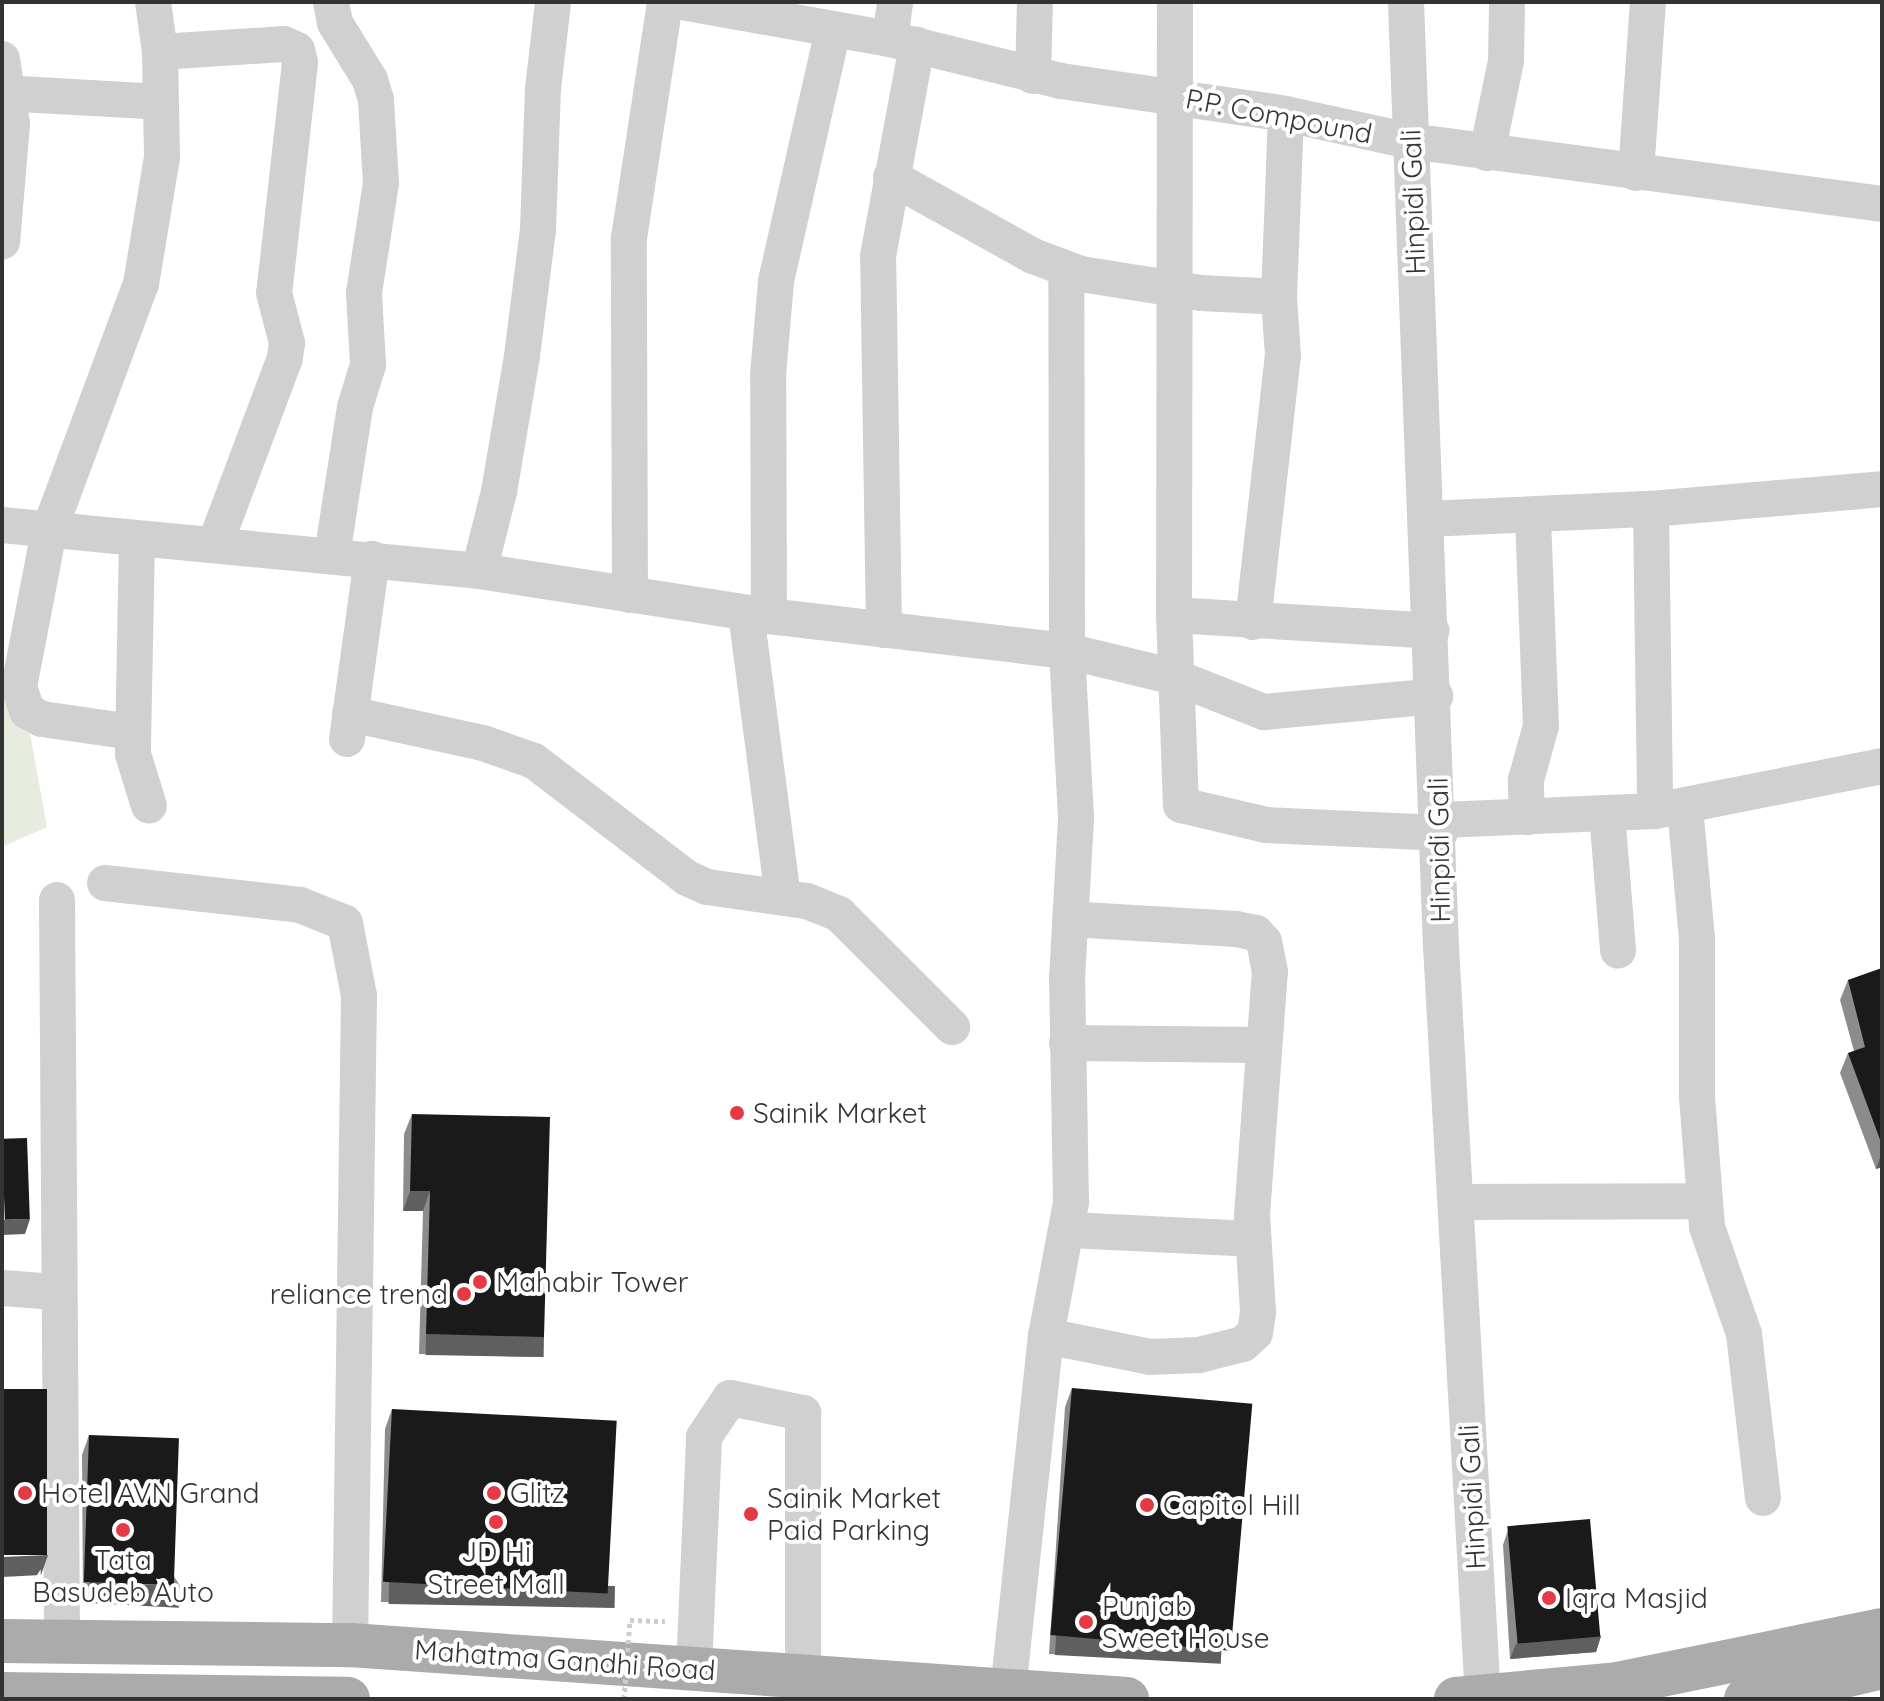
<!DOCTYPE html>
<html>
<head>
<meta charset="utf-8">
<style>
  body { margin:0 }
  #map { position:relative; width:1884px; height:1701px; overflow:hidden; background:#fff; font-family:Quicksand,sans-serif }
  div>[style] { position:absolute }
  .green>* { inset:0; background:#e6ecdf }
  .path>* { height:5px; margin-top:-2.5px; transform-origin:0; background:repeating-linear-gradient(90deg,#cdcdcd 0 4px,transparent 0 8px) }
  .minor>* { height:36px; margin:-18px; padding:0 18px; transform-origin:18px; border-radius:18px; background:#d0d0d0 }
  .major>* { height:44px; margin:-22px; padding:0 22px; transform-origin:22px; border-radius:22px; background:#ababab }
  .path-bridge>* { height:5px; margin-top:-2.5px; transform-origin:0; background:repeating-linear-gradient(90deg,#cdcdcd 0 4px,transparent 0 8px) }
  .wall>* { inset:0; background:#8c8c8c }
  .shaded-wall>* { inset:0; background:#5f5f5f; transform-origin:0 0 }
  .building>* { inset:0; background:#1a1a1a; transform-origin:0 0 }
  .dots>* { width:22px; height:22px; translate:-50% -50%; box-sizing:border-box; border:4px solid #fff; border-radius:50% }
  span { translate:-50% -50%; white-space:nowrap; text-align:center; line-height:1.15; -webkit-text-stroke:8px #fff; paint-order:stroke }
  .street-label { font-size:28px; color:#333 }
  .poi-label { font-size:28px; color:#333 }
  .left { translate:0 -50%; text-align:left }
  .right { translate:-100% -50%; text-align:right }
  .frame { position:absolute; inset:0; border:4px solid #333; pointer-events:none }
</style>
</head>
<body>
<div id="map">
  <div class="green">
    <div style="clip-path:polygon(2px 683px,21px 684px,47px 827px,2px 847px)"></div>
  </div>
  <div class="path">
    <div style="left:630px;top:1620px;width:35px;rotate:2deg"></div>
  </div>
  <div class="minor">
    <div style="left:331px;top:2px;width:21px;rotate:79deg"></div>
    <div style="left:335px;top:23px;width:67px;rotate:58.4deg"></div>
    <div style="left:370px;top:80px;width:21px;rotate:73deg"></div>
    <div style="left:376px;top:100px;width:83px;rotate:86.6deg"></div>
    <div style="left:381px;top:183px;width:111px;rotate:98.8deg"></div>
    <div style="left:364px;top:293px;width:72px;rotate:86.8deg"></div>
    <div style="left:368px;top:365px;width:44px;rotate:107.2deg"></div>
    <div style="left:355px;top:407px;width:150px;rotate:98.8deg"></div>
    <div style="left:682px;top:2px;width:211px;rotate:10.1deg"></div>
    <div style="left:890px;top:39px;width:176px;rotate:13.8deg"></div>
    <div style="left:1061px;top:81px;width:227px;rotate:8.3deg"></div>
    <div style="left:1286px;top:114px;width:127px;rotate:12.3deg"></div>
    <div style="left:1410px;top:141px;width:476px;rotate:7.6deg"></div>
    <div style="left:1175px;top:2px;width:613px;rotate:90.09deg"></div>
    <div style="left:1174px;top:615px;width:190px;rotate:87.9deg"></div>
    <div style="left:1181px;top:805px;width:87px;rotate:13.2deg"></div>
    <div style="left:1266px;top:825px;width:174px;rotate:2.6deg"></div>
    <div style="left:1406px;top:2px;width:945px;rotate:87.88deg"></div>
    <div style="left:1441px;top:946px;width:754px;rotate:86.81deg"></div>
    <div style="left:890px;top:39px;width:37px;rotate:-82deg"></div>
    <div style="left:160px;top:52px;width:124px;rotate:-3.7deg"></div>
    <div style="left:284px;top:44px;width:14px;rotate:25deg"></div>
    <div style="left:297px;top:50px;width:13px;rotate:77deg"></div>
    <div style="left:300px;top:63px;width:231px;rotate:96.4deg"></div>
    <div style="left:274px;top:293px;width:52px;rotate:75.4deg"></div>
    <div style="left:287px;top:343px;width:15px;rotate:98deg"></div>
    <div style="left:285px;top:358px;width:197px;rotate:110.6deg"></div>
    <div style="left:2px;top:59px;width:66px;rotate:81.3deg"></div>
    <div style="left:12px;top:124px;width:118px;rotate:94.8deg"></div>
    <div style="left:1033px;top:76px;width:74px;rotate:-88.5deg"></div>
    <div style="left:2px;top:93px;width:159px;rotate:3.2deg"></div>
    <div style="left:1487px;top:153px;width:94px;rotate:-78.3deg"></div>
    <div style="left:1506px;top:61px;width:59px;rotate:-89deg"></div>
    <div style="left:1636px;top:173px;width:171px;rotate:-86deg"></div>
    <div style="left:891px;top:177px;width:162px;rotate:29.1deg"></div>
    <div style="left:1033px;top:256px;width:51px;rotate:20.6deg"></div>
    <div style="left:1081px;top:274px;width:121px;rotate:9deg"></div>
    <div style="left:1201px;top:293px;width:78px;rotate:2.9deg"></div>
    <div style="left:1651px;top:509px;width:302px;rotate:89.2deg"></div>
    <div style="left:1427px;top:519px;width:224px;rotate:-2.6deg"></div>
    <div style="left:1651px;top:509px;width:232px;rotate:-4.9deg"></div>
    <div style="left:2px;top:525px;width:479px;rotate:5.5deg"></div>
    <div style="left:479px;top:571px;width:293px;rotate:8.8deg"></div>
    <div style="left:769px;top:616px;width:300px;rotate:6.7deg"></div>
    <div style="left:1067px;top:651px;width:111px;rotate:13.5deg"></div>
    <div style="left:1175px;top:677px;width:96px;rotate:21.5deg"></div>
    <div style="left:1264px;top:712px;width:172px;rotate:-5.3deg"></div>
    <div style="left:137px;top:539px;width:215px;rotate:91.1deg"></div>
    <div style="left:133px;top:754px;width:54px;rotate:72.9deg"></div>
    <div style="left:479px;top:571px;width:81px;rotate:-75.8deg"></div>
    <div style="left:499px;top:492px;width:138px;rotate:-80.4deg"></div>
    <div style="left:522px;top:356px;width:127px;rotate:-82.8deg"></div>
    <div style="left:538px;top:230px;width:141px;rotate:-88deg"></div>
    <div style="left:543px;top:89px;width:88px;rotate:-83.4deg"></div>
    <div style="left:630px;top:595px;width:357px;rotate:-90.2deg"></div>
    <div style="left:629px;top:238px;width:239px;rotate:-81.3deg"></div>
    <div style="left:746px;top:613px;width:287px;rotate:82.6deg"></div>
    <div style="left:1174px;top:615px;width:258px;rotate:3.5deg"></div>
    <div style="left:769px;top:616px;width:241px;rotate:-90.2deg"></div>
    <div style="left:768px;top:375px;width:94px;rotate:-85.1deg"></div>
    <div style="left:776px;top:281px;width:256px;rotate:-77.2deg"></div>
    <div style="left:1253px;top:622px;width:268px;rotate:-83.6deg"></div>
    <div style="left:1283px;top:356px;width:59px;rotate:-93.9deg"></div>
    <div style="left:1279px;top:297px;width:183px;rotate:-87.8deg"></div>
    <div style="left:884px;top:630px;width:374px;rotate:-90.9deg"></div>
    <div style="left:878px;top:256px;width:215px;rotate:-79.5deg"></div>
    <div style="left:350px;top:714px;width:136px;rotate:12.3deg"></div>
    <div style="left:483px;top:743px;width:54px;rotate:19.4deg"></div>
    <div style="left:534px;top:761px;width:193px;rotate:37.4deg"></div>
    <div style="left:687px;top:878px;width:22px;rotate:24deg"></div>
    <div style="left:707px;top:887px;width:101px;rotate:8deg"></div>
    <div style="left:807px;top:901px;width:35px;rotate:22deg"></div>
    <div style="left:839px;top:914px;width:160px;rotate:45deg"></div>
    <div style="left:132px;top:732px;width:91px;rotate:-171.8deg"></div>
    <div style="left:42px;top:719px;width:17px;rotate:-152deg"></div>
    <div style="left:27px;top:711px;width:25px;rotate:-108deg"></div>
    <div style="left:19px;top:687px;width:159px;rotate:-79.1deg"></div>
    <div style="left:49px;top:531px;width:264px;rotate:-69.6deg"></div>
    <div style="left:141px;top:284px;width:129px;rotate:-80.6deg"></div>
    <div style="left:162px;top:157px;width:105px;rotate:-91.1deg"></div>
    <div style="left:160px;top:52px;width:50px;rotate:-98deg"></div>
    <div style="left:347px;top:739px;width:182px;rotate:-82.1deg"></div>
    <div style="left:1685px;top:807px;width:132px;rotate:84.8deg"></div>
    <div style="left:1697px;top:938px;width:159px;rotate:90deg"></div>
    <div style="left:1697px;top:1097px;width:130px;rotate:85.6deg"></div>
    <div style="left:1707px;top:1227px;width:113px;rotate:70.9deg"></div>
    <div style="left:1744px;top:1334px;width:165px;rotate:83.4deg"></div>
    <div style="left:1607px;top:813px;width:138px;rotate:85.4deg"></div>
    <div style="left:1527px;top:817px;width:37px;rotate:-92deg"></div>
    <div style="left:1526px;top:780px;width:56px;rotate:-74.5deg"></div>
    <div style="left:1541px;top:726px;width:211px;rotate:-92.2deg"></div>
    <div style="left:1440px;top:820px;width:215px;rotate:-2.4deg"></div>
    <div style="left:1655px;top:811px;width:231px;rotate:-11.2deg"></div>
    <div style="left:105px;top:883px;width:196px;rotate:6.4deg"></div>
    <div style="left:300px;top:905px;width:48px;rotate:21.8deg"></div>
    <div style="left:345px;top:923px;width:74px;rotate:79.1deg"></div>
    <div style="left:359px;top:996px;width:649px;rotate:90.79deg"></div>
    <div style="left:57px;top:900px;width:742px;rotate:89.61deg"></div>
    <div style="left:1067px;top:1043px;width:195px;rotate:0.6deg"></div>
    <div style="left:1456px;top:1202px;width:249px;rotate:-0.2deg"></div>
    <div style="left:1069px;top:1230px;width:182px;rotate:2.8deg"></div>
    <div style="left:2px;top:1288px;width:54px;rotate:4.2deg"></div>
    <div style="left:1046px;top:1336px;width:106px;rotate:11.4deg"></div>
    <div style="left:1150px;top:1357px;width:49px;rotate:-2.3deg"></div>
    <div style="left:1199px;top:1355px;width:45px;rotate:-14deg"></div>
    <div style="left:1243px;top:1344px;width:16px;rotate:-43deg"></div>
    <div style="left:1255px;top:1333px;width:21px;rotate:-82deg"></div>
    <div style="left:1258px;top:1312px;width:97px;rotate:-93.5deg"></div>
    <div style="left:1252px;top:1215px;width:244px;rotate:-85.8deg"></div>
    <div style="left:1270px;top:972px;width:31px;rotate:-101deg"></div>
    <div style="left:1264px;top:942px;width:12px;rotate:-132deg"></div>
    <div style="left:1256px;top:933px;width:20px;rotate:-169deg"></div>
    <div style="left:1236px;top:929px;width:166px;rotate:-176.6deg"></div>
    <div style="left:694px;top:1669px;width:232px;rotate:-87.5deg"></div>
    <div style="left:704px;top:1437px;width:47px;rotate:-56.3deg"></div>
    <div style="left:730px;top:1398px;width:75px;rotate:11.6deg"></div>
    <div style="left:803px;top:1413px;width:264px;rotate:90deg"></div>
    <div style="left:1008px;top:1691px;width:357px;rotate:-83.9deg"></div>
    <div style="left:1046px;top:1336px;width:136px;rotate:-79.4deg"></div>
    <div style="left:1071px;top:1202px;width:223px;rotate:-91deg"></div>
    <div style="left:1067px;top:979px;width:162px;rotate:-86.8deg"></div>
    <div style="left:1076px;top:817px;width:166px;rotate:-93.1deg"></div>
    <div style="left:1067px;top:651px;width:382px;rotate:-90.1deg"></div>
  </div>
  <div class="major">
    <div style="left:2px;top:1641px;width:348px;rotate:0.7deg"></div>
    <div style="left:350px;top:1645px;width:779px;rotate:3.98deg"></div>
    <div style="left:2px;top:1694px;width:346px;rotate:0.8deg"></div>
    <div style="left:1456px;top:1699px;width:162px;rotate:-5.3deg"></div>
    <div style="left:1617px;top:1684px;width:270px;rotate:-11.5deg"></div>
    <div style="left:1746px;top:1699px;width:140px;rotate:-13.2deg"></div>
  </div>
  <div class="path-bridge">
    <div style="left:624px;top:1699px;width:79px;rotate:-85.7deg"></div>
  </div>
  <div class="wall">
    <div style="clip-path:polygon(1882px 968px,1882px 1167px,1876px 1169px,1840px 1073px,1848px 1053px,1854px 1051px,1840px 1000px,1848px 980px)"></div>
    <div style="clip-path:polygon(412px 1114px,544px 1337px,537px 1357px,419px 1354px,423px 1211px,403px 1211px,404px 1134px)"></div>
    <div style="clip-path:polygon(1072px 1388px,1215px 1663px,1049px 1654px,1065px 1407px)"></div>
    <div style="clip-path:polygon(392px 1409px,608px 1606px,381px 1602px,385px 1429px)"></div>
    <div style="clip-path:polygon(89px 1435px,180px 1586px,173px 1606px,83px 1602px,82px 1455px)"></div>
    <div style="clip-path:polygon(1508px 1530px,1601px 1636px,1596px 1652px,1510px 1659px,1503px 1545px)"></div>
  </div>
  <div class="shaded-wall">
    <div style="clip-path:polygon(1882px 1152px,1882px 1167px,1876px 1169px)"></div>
    <div style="clip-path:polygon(410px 1191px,430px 1191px,423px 1211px,403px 1211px)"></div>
    <div style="clip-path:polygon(30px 1219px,25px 1234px,2px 1235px,2px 1220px)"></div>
    <div style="left:426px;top:1334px;width:118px;height:21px;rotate:1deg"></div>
    <div style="clip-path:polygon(48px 1555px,41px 1575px,2px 1577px,2px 1557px)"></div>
    <div style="left:90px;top:1582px;width:90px;height:21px;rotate:3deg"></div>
    <div style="left:389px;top:1582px;width:226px;height:22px;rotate:1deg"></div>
    <div style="left:1056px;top:1635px;width:166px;height:20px;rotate:3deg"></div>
    <div style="clip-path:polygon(1601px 1636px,1596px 1652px,1510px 1659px,1516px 1644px)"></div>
  </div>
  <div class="building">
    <div style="clip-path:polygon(1882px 968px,1882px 1145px,1848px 1053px,1865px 1047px,1848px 980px)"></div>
    <div style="clip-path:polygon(412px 1114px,550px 1117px,544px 1337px,426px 1334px,430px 1191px,410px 1191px)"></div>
    <div style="left:27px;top:1138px;width:81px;height:25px;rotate:88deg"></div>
    <div style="left:1072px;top:1388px;width:181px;height:248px;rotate:5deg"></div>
    <div style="left:47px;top:1389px;width:166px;height:45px;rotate:90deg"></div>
    <div style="left:392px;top:1409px;width:225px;height:173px;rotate:3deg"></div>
    <div style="left:89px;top:1435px;width:90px;height:147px;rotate:2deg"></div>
    <div style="left:1590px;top:1519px;width:118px;height:83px;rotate:85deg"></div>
  </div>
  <div class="dots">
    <div style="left:737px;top:1113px;background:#e63946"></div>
    <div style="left:480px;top:1282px;background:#e63946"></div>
    <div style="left:464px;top:1294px;background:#e63946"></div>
    <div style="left:25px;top:1493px;background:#e63946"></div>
    <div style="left:494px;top:1493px;background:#e63946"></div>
    <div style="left:1147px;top:1505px;background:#e63946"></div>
    <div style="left:751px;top:1514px;background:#e63946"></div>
    <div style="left:496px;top:1522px;background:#e63946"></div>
    <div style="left:123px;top:1530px;background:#e63946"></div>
    <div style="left:1549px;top:1598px;background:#e63946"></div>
    <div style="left:1086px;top:1622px;background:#e63946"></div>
  </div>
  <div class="street-label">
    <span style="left:1279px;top:116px;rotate:11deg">P.P. Compound</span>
    <span style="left:1413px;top:202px;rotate:-92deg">Hinpidi Gali</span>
    <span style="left:1439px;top:850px;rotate:-91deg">Hinpidi Gali</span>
    <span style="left:1472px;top:1497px;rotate:-93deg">Hinpidi Gali</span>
    <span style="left:565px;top:1660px;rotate:4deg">Mahatma Gandhi Road</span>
  </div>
  <div class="poi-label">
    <span class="left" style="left:753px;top:1113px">Sainik Market</span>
    <span class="left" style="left:496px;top:1282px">Mahabir Tower</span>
    <span class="right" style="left:448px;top:1294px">reliance trend</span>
    <span class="left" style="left:41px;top:1493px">Hotel AVN Grand</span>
    <span class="left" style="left:510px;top:1493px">Glitz</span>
    <span class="left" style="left:767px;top:1514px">Sainik Market<br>Paid Parking</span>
    <span class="left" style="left:1163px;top:1505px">Capitol Hill</span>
    <span style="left:496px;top:1568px">JD Hi<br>Street Mall</span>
    <span style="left:123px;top:1576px">Tata<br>Basudeb Auto</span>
    <span class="left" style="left:1565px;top:1598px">Iqra Masjid</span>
    <span class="left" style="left:1102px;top:1622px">Punjab<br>Sweet House</span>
  </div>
  <div class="frame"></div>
</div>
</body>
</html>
